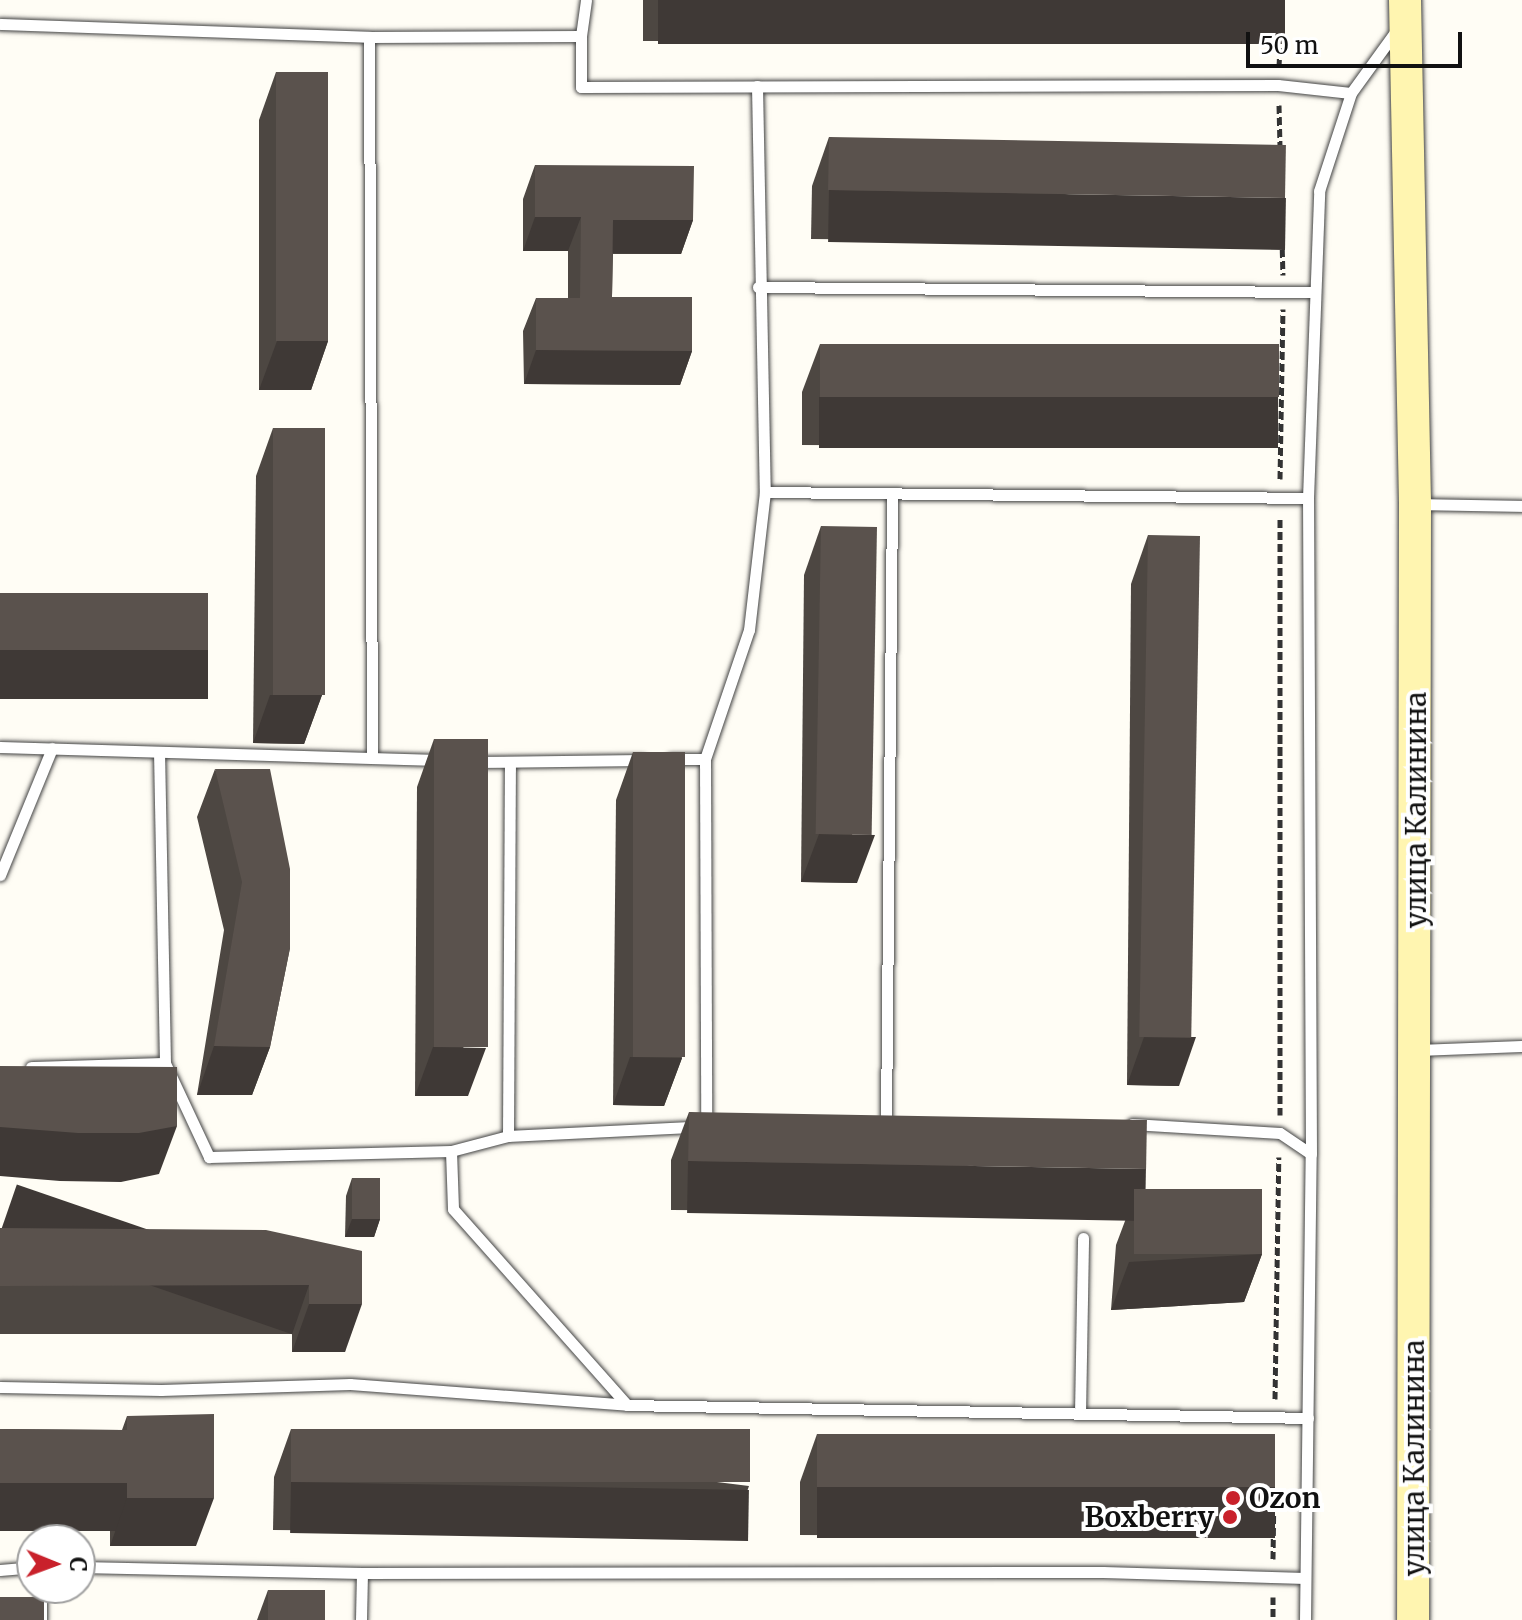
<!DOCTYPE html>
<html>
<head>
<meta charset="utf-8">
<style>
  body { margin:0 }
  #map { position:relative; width:1522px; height:1620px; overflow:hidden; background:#fffdf5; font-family:Merriweather,serif }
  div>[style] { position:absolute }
  .path>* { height:5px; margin-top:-2.5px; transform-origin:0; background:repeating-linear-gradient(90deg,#333 0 8px,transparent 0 12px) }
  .roads { filter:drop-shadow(0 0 2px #444) drop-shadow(0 0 2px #444) }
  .lane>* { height:11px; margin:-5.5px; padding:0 5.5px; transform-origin:5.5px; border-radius:5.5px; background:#fff }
  .secondary>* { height:32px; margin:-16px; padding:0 16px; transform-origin:16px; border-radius:16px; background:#fff5b0 }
  .wall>* { inset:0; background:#4d4742; transform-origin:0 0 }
  .shaded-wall>* { inset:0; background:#3f3936; transform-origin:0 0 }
  .building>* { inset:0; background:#5a524d; transform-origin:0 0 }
  .dots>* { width:22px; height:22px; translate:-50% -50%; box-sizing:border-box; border:4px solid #fff; border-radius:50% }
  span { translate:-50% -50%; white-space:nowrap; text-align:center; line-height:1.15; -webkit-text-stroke:8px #fff; paint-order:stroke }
  .street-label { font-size:28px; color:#111 }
  .poi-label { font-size:28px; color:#111; font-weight:700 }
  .left { translate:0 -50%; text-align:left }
  .right { translate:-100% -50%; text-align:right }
  .north { position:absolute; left:16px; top:1524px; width:80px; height:80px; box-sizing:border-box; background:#fff; border:2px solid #a0a0a0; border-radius:50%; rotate:91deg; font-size:22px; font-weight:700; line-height:32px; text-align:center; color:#111 }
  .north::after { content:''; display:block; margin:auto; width:28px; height:36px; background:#c9212b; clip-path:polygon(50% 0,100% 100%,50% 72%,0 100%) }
  .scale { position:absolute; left:1246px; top:32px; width:216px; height:36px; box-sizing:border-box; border:4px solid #111; border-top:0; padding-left:10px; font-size:24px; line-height:28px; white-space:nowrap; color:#111; -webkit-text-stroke:6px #fff; paint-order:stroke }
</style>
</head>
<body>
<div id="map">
  <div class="path">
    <div style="left:1279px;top:67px;width:67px;rotate:-87.4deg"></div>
    <div style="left:1279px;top:105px;width:42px;rotate:88.6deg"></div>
    <div style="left:1281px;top:201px;width:74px;rotate:88.5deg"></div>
    <div style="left:1280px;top:479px;width:170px;rotate:-89deg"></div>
    <div style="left:1280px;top:1115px;width:598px;rotate:-90deg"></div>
    <div style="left:1275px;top:1399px;width:242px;rotate:-89.1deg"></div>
    <div style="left:1273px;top:1559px;width:70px;rotate:-89.2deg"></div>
    <div style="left:1273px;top:1597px;width:23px;rotate:90deg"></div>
  </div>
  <div class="roads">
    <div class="lane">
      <div style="left:0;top:24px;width:369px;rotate:2deg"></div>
      <div style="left:581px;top:36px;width:51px;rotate:90deg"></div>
      <div style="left:581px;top:87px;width:697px;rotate:-0.16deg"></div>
      <div style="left:1278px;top:85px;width:73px;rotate:6.3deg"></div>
      <div style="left:757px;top:86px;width:406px;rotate:88.9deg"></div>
      <div style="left:758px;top:287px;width:556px;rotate:0.52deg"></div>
      <div style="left:1419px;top:504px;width:103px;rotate:1.1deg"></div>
      <div style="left:0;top:747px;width:438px;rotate:1.7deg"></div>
      <div style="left:372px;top:758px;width:721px;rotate:-90.24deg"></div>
      <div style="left:369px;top:37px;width:212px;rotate:-0.3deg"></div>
      <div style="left:581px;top:36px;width:36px;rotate:-82deg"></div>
      <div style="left:671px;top:759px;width:34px"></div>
      <div style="left:705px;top:759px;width:136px;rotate:-71.2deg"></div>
      <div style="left:749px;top:630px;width:139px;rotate:-83.4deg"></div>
      <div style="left:765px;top:492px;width:543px;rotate:0.63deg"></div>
      <div style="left:705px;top:759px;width:367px;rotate:89.8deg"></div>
      <div style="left:475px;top:762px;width:167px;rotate:-0.7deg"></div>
      <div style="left:0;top:875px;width:137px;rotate:-67.7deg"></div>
      <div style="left:1417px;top:1050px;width:105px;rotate:-2.2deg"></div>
      <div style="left:165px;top:1063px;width:104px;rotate:64.9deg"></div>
      <div style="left:209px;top:1157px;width:242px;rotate:-1.4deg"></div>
      <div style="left:451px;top:1151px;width:59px;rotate:-14.7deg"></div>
      <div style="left:508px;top:1136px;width:373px;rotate:-89.7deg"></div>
      <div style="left:31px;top:1067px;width:134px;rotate:-1.7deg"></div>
      <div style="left:165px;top:1063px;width:310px;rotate:-91.1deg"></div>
      <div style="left:886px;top:1123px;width:630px;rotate:-89.45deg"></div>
      <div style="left:1132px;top:1124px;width:148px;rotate:3.5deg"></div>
      <div style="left:1280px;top:1133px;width:37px;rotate:34deg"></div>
      <div style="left:508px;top:1136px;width:187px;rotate:-2.8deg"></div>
      <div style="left:451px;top:1151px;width:58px;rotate:88deg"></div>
      <div style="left:453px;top:1209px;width:262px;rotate:48.4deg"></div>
      <div style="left:0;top:1387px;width:161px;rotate:1.1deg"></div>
      <div style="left:161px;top:1390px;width:189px;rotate:-1.8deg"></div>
      <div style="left:350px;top:1384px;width:278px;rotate:4.3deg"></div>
      <div style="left:627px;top:1405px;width:681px;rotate:1.09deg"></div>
      <div style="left:1080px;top:1414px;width:176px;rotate:-89deg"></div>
      <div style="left:80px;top:1567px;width:282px;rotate:1.2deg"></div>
      <div style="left:362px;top:1573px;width:741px;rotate:-0.08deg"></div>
      <div style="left:1103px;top:1572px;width:202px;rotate:1.7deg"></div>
      <div style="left:0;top:1570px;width:32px;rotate:-5deg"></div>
      <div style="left:41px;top:1620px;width:32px;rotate:-90deg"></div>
      <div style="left:361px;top:1620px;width:47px;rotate:-88.8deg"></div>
      <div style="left:1305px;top:1620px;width:466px;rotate:-89.3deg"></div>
      <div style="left:1311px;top:1154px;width:656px;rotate:-90.26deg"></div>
      <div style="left:1308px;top:498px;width:307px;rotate:-87.9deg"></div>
      <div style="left:1319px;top:191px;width:103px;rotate:-71.9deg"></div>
      <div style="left:1351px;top:93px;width:80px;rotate:-54.1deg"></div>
    </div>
    <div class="secondary">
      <div style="left:1405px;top:0;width:504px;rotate:88.86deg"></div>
      <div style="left:1415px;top:504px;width:1116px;rotate:90.1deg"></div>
    </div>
  </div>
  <div class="wall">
    <div style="left:643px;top:0;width:642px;height:41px"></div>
    <div style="clip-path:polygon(276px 72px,328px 341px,311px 390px,259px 390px,259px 120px)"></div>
    <div style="clip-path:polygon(829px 137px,1268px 243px,811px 239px,812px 186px)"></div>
    <div style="clip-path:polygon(535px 165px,693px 220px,681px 254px,613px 254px,612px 297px,692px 351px,680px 385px,524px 384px,523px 331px,536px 298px,568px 298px,568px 251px,523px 251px,523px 199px)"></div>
    <div style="clip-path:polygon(820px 344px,1261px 447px,802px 445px,802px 392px)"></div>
    <div style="clip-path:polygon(273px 428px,322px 695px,304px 744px,253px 743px,256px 476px)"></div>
    <div style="clip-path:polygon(821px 526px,857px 883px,801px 882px,804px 575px)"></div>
    <div style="clip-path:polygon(1148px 535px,1179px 1086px,1127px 1085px,1131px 584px)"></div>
    <div style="clip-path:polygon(434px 739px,468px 1096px,415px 1096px,417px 787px)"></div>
    <div style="clip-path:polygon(633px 752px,682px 1058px,664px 1106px,613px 1105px,616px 800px)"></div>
    <div style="clip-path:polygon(215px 769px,290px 948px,270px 1047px,252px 1095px,197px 1095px,224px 930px,197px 817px)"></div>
    <div style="clip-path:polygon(689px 1112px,1135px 1197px,1262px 1254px,1244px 1302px,1111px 1310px,1116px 1245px,1128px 1213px,671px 1210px,671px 1160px)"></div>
    <div style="clip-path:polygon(352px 1178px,380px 1219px,374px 1237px,345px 1237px,346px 1196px)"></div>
    <div style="clip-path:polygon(0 1228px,362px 1251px,345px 1352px,292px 1352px,292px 1334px,0 1334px)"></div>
    <div style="clip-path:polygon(127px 1416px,196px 1546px,110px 1546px,110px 1531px,0 1531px,0 1429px,122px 1430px)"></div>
    <div style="clip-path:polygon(291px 1429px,749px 1486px,732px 1534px,273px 1530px,274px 1477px)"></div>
    <div style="clip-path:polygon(817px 1434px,1258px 1537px,800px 1535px,800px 1482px)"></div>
    <div style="clip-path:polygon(268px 1590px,325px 1620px,257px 1620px)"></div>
  </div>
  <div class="shaded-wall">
    <div style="left:658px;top:0;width:627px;height:44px"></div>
    <div style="left:829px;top:190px;width:457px;height:52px;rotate:1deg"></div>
    <div style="clip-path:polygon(535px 217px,581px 217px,568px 251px,523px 251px)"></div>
    <div style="clip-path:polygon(613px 220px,693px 220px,681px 254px,600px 253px)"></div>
    <div style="clip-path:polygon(277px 341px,328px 341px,311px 390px,259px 390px)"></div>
    <div style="clip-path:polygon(536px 350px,692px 351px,680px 385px,524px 384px)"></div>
    <div style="left:819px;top:397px;width:459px;height:51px"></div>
    <div style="left:0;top:650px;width:208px;height:49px"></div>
    <div style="clip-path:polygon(270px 695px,322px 695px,304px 744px,253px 743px)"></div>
    <div style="clip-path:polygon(819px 834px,875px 835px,857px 883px,801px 882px)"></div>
    <div style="clip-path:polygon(1144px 1037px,1196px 1037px,1179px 1086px,1127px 1085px)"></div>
    <div style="clip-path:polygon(214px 1046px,270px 1047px,252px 1095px,197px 1095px)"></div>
    <div style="clip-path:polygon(433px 1047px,486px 1048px,468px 1096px,415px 1096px)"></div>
    <div style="clip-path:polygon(630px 1057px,682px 1058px,664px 1106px,613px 1105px)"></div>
    <div style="clip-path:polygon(177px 1126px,159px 1174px,121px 1182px,60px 1181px,0 1176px,0 1127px)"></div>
    <div style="left:688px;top:1161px;width:458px;height:52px;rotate:1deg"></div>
    <div style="clip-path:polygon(352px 1219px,380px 1219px,374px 1237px,345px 1237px)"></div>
    <div style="clip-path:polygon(1262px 1254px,1244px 1302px,1111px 1310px,1129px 1262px)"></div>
    <div style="left:309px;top:1285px;width:52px;height:309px;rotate:109deg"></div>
    <div style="clip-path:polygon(309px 1304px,362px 1304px,345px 1352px,292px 1352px)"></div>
    <div style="left:291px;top:1482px;width:458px;height:51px;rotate:1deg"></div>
    <div style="left:0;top:1483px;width:127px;height:48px"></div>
    <div style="left:817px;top:1487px;width:458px;height:51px"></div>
    <div style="clip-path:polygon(127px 1498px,214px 1498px,196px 1546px,110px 1546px)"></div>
  </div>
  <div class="building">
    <div style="left:276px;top:72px;width:52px;height:269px"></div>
    <div style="left:829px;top:137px;width:457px;height:53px;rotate:1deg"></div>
    <div style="clip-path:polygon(535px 165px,694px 166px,693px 220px,613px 220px,612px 297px,692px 297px,692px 351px,536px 350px,536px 298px,580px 298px,581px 217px,535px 217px)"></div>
    <div style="left:820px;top:344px;width:459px;height:53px"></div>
    <div style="left:273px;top:428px;width:52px;height:267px"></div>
    <div style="left:821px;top:526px;width:56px;height:308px;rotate:1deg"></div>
    <div style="left:1148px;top:535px;width:52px;height:502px;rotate:1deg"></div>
    <div style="left:0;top:593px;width:208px;height:57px"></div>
    <div style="left:434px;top:739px;width:54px;height:308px"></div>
    <div style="left:633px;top:752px;width:52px;height:305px"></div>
    <div style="clip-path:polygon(215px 769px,270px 769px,290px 869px,290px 948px,270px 1047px,214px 1046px,242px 882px)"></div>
    <div style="clip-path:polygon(0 1066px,177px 1067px,177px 1126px,139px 1133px,78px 1133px,0 1127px)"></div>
    <div style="left:689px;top:1112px;width:458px;height:49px;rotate:1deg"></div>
    <div style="left:352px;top:1178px;width:28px;height:41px"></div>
    <div style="left:1262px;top:1189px;width:65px;height:128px;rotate:90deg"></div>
    <div style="clip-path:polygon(0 1228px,266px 1230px,362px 1251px,362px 1304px,309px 1304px,309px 1285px,0 1286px)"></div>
    <div style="clip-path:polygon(214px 1414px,214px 1498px,127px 1498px,127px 1483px,0 1483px,0 1429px,127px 1430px,127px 1416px)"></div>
    <div style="left:291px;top:1429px;width:459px;height:53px"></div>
    <div style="left:817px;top:1434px;width:458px;height:53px"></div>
    <div style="left:268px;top:1590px;width:57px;height:30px"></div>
    <div style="left:0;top:1597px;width:44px;height:23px"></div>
  </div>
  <div class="dots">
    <div style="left:1233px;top:1498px;background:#c9212b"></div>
    <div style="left:1230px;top:1517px;background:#c9212b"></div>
  </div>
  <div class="street-label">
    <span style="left:1416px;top:810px;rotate:-90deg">улица Калинина</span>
    <span style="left:1414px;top:1458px;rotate:-90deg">улица Калинина</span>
  </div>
  <div class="poi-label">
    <span class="left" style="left:1249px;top:1498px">Ozon</span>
    <span class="right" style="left:1214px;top:1517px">Boxberry</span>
  </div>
  <div class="north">С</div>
  <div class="scale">50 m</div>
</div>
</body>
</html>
